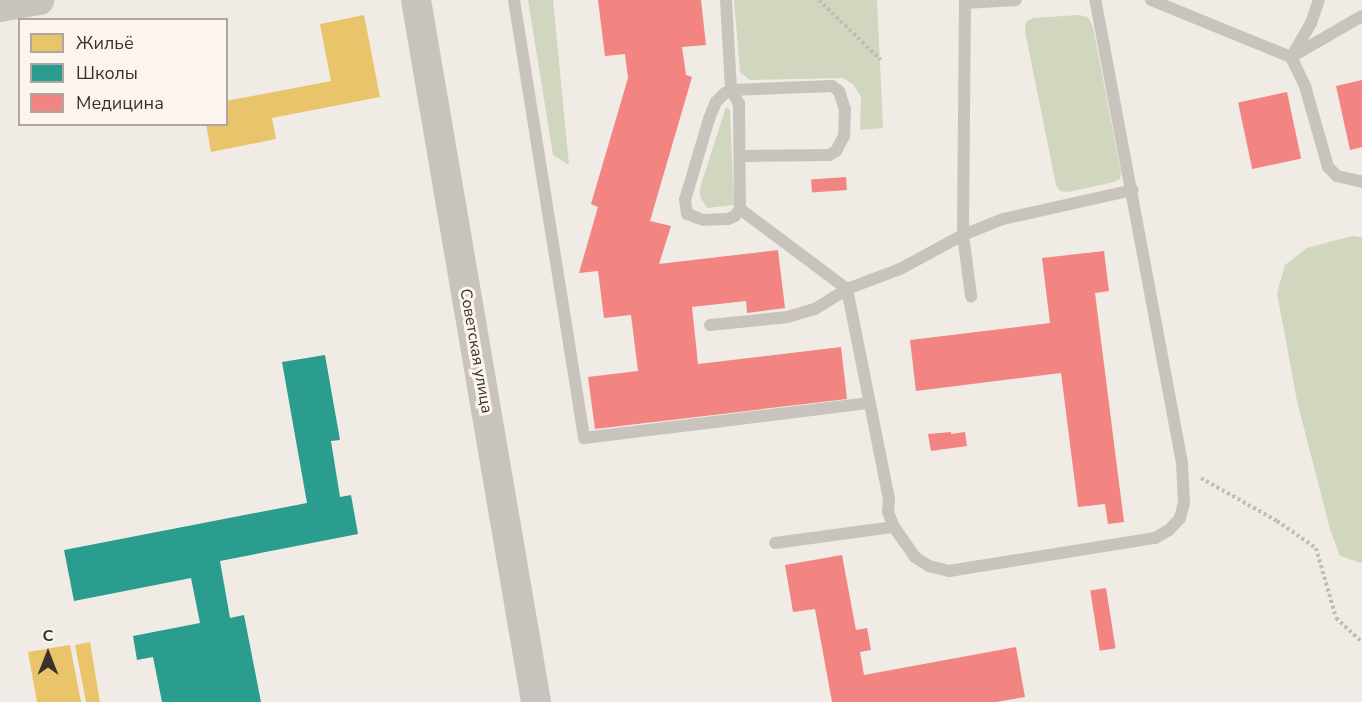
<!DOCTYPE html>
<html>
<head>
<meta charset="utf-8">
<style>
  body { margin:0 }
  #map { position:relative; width:1362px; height:702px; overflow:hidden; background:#f0ebe5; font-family:"Nunito Sans",sans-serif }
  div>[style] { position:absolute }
  .green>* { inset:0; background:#d1d6bf }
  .homes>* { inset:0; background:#e9c46a }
  .schools>* { inset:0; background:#2a9d8f }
  .health>* { inset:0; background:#f28482; transform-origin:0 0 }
  .path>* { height:4px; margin-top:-2px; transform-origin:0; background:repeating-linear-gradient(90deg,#c2bbb6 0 3px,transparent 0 6px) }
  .service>* { height:12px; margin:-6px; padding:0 6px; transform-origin:6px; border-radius:6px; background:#c9c3be }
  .tertiary>* { height:30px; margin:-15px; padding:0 15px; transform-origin:15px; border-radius:15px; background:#c9c3be }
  span { translate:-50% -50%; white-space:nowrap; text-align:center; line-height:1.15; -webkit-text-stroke:6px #fbf5ee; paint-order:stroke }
  .street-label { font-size:16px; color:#3b302b }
  .legend { position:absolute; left:18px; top:18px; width:210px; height:108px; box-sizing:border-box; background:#fbf5ee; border:2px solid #aea6a0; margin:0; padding:8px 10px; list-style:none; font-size:18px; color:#3b302b }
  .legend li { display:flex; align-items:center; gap:12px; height:30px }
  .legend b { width:30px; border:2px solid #aea6a0 }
  .north { position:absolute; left:18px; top:624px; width:60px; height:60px; -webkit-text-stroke:4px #fbf5ee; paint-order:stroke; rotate:0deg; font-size:16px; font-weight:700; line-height:24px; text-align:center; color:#3b302b }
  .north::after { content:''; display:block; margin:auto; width:21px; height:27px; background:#3b302b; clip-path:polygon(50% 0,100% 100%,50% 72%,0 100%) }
</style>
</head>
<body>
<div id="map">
  <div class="green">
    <div style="clip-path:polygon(528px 0,553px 0,569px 165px,553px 155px)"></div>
    <div style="clip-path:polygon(734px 0,877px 0,883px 128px,860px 130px,861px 97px,853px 84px,843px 78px,750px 80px,740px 72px)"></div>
    <div style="clip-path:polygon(1079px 15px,1088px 17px,1093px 27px,1121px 172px,1120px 179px,1114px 182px,1068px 192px,1060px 191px,1056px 185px,1025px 31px,1026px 22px,1033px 18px)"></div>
    <div style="clip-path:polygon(726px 107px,730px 110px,734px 205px,707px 208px,700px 197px,700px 188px)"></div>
    <div style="clip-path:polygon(1352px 236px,1362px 237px,1362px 563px,1340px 556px,1330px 529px,1297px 401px,1277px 293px,1285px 265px,1307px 248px)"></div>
  </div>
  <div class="homes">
    <div style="clip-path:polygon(364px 15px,380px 97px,272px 118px,276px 139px,211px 152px,206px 124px,226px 124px,226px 101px,331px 81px,320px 24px)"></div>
    <div style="clip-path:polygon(90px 642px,100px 702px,86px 702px,75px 645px)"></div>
    <div style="clip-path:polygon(70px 645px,81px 702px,37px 702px,28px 652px)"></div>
  </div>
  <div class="schools">
    <div style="clip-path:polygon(325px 355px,340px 440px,331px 441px,340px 497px,351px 495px,358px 534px,220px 561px,230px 618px,244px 615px,261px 702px,162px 702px,153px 657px,137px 660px,133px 636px,200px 623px,191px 578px,74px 601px,64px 550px,307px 503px,282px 362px)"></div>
  </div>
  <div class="health">
    <div style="clip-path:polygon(598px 0,701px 0,706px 45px,682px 47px,686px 75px,692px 77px,650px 221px,671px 226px,659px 264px,778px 250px,785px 308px,747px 313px,746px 301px,692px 307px,698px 364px,841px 347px,847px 399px,595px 429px,588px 377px,638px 371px,631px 315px,604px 318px,598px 271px,579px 273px,598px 207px,591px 204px,628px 78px,625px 54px,605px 56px)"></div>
    <div style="clip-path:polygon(1362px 80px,1362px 147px,1350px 150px,1336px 86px)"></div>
    <div style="left:1287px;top:92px;width:68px;height:50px;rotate:78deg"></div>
    <div style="left:846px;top:177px;width:13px;height:35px;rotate:86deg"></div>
    <div style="clip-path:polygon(1104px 251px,1109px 291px,1095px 293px,1124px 522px,1108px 524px,1105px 504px,1078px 507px,1061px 373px,916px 391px,910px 340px,1050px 323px,1042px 258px)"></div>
    <div style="clip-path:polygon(951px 432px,951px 434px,965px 432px,967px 446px,931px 451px,928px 434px)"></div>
    <div style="clip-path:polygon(842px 555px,856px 630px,867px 628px,871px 650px,860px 652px,864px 675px,1016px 647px,1025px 697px,996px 702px,832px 702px,815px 609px,793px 612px,785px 565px)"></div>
    <div style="left:1106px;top:588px;width:61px;height:16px;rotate:81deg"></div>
  </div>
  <div class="path">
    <div style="left:819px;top:0;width:86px;rotate:44.1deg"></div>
    <div style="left:1201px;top:478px;width:87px;rotate:29.5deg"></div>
    <div style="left:1277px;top:521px;width:47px;rotate:34.7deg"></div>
    <div style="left:1316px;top:548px;width:73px;rotate:74.1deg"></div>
    <div style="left:1336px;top:618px;width:35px;rotate:43deg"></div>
  </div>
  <div class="service">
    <div style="left:514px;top:0;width:444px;rotate:80.9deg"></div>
    <div style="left:584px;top:438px;width:288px;rotate:-7deg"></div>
    <div style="left:726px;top:0;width:90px;rotate:86.8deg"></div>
    <div style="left:731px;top:90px;width:16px;rotate:60deg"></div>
    <div style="left:739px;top:104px;width:105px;rotate:89.5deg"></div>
    <div style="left:740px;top:209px;width:9px;rotate:126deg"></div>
    <div style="left:735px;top:216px;width:8px;rotate:157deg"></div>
    <div style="left:728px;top:219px;width:25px;rotate:178deg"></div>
    <div style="left:703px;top:220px;width:17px;rotate:-159deg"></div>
    <div style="left:687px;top:214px;width:14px;rotate:-98deg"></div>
    <div style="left:685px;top:200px;width:84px;rotate:-73.5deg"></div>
    <div style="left:709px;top:119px;width:18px;rotate:-68deg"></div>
    <div style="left:716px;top:102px;width:13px;rotate:-45deg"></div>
    <div style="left:725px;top:93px;width:7px;rotate:-27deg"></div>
    <div style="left:731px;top:90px;width:101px;rotate:-2.3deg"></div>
    <div style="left:832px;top:86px;width:9px;rotate:36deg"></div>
    <div style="left:839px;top:91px;width:19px;rotate:72deg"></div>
    <div style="left:845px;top:109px;width:27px;rotate:92deg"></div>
    <div style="left:844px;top:136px;width:17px;rotate:118deg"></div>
    <div style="left:836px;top:151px;width:8px;rotate:150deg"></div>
    <div style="left:829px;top:155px;width:89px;rotate:179.4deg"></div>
    <div style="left:965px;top:0;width:235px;rotate:90.5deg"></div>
    <div style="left:963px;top:235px;width:62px;rotate:82.5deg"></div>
    <div style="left:1151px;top:0;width:151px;rotate:22.2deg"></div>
    <div style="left:1291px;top:57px;width:82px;rotate:-30deg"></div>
    <div style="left:965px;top:3px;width:51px;rotate:-3.4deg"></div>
    <div style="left:1292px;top:56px;width:38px;rotate:-60deg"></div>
    <div style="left:1311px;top:23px;width:24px;rotate:-71deg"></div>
    <div style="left:1291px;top:57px;width:32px;rotate:64deg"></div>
    <div style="left:1305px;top:86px;width:84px;rotate:74.1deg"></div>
    <div style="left:1328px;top:167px;width:13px;rotate:45deg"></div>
    <div style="left:1337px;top:176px;width:26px;rotate:13deg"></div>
    <div style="left:740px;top:209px;width:134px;rotate:36.8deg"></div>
    <div style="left:847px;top:289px;width:57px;rotate:-20.7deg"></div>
    <div style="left:900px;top:269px;width:72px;rotate:-28.4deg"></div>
    <div style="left:963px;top:235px;width:43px;rotate:-21.8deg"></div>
    <div style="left:1003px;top:219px;width:133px;rotate:-12.6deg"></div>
    <div style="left:710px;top:325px;width:78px;rotate:-5.9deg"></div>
    <div style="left:788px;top:317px;width:28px;rotate:-17deg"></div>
    <div style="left:815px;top:309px;width:38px;rotate:-32deg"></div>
    <div style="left:847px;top:289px;width:215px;rotate:78.7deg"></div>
    <div style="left:889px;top:500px;width:12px;rotate:95deg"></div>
    <div style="left:888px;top:512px;width:16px;rotate:68deg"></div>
    <div style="left:775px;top:543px;width:120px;rotate:-7.7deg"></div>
    <div style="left:894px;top:527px;width:37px;rotate:55deg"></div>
    <div style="left:915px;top:557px;width:17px;rotate:33deg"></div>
    <div style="left:929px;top:566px;width:21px;rotate:14deg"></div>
    <div style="left:949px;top:571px;width:209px;rotate:-9.1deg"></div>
    <div style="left:1155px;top:538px;width:16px;rotate:-30deg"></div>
    <div style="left:1169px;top:530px;width:16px;rotate:-47deg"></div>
    <div style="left:1180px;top:518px;width:16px;rotate:-75deg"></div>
    <div style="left:1184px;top:503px;width:40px;rotate:-92.9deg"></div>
    <div style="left:1182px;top:463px;width:471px;rotate:-100.6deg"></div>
  </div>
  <div class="tertiary">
    <div style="left:416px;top:0;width:712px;rotate:80.3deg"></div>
    <div style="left:0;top:7px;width:40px;rotate:-10deg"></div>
  </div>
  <div class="street-label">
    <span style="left:476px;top:351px;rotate:80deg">Советская улица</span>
  </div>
  <ul class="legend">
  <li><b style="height:16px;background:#e9c46a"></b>Жильё</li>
  <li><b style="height:16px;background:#2a9d8f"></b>Школы</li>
  <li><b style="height:16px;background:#f28482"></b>Медицина</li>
  </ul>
  <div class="north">С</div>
</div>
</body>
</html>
